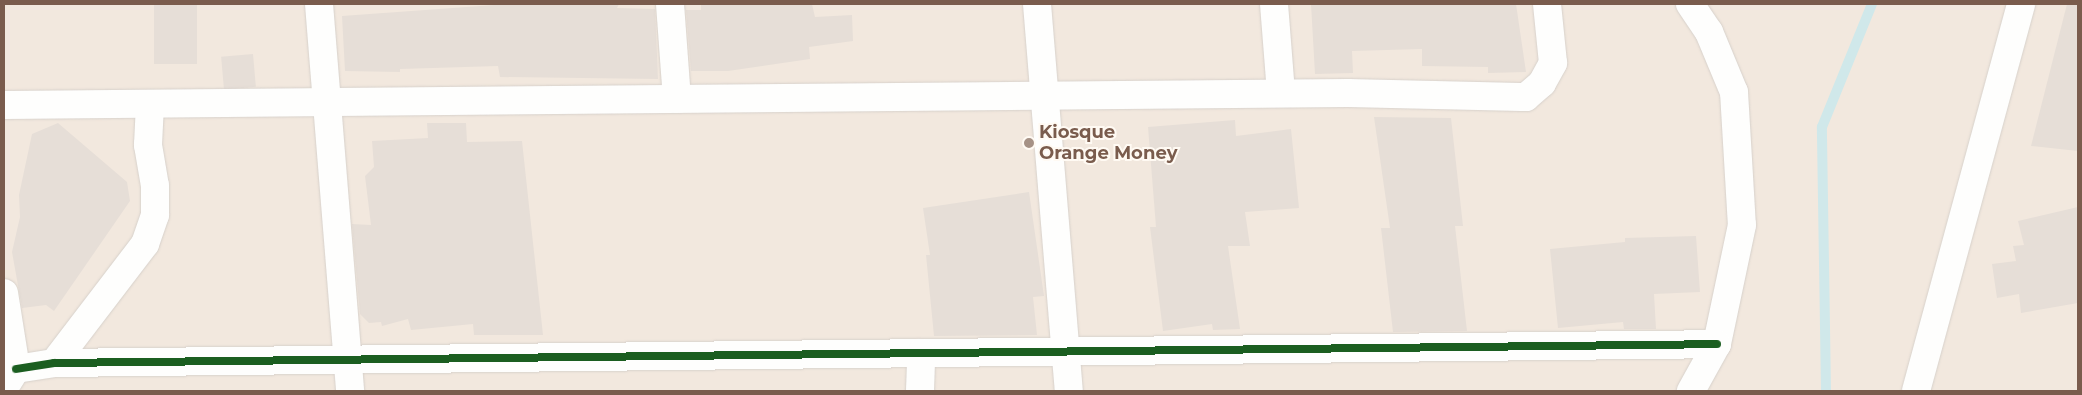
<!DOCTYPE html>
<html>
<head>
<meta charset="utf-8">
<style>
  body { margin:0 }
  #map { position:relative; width:2082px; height:395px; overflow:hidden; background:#f9f5f0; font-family:Montserrat,sans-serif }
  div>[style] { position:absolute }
  .residential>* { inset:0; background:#f2e8de; transform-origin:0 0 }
  .stream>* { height:10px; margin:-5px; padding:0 5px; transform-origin:5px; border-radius:5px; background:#d0e8ea }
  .building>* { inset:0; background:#e6ded7; transform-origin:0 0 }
  .roads { filter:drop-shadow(0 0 1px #d7d1cb) drop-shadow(0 0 1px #d7d1cb) }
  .street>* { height:28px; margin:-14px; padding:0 14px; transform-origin:14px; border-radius:14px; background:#fefefd }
  .cycleway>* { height:8px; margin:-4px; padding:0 4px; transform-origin:4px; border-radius:4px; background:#1b5e20 }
  .dots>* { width:14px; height:14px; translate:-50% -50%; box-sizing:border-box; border:2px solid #fffaf3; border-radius:50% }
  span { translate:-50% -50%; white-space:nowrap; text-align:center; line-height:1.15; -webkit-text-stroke:4px #fffaf3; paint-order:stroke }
  .poi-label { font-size:18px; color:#7a5c4d; font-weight:700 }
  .left { translate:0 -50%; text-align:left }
  .frame { position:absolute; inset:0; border:5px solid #7a5c4d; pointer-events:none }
</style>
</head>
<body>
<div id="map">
  <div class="residential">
    <div style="left:4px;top:4px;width:2074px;height:387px"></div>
  </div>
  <div class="stream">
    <div style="left:1826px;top:391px;width:264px;rotate:-90.9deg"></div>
    <div style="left:1822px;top:127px;width:133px;rotate:-67.9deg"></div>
  </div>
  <div class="building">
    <div style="left:154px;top:4px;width:43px;height:60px"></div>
    <div style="clip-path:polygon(508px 4px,619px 4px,617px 8px,655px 9px,658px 79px,500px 77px,498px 66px,400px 69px,400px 72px,345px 71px,342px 16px)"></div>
    <div style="clip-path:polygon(701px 4px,812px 4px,815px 17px,852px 15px,853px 41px,809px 47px,810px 59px,728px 71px,691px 71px,686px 10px,701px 10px)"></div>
    <div style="clip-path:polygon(1311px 4px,1516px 4px,1526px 72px,1488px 73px,1488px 67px,1422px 66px,1422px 49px,1352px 51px,1353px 73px,1315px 74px)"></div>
    <div style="clip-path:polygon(2067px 4px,2078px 4px,2078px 151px,2031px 146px)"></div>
    <div style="left:253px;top:54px;width:33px;height:32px;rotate:85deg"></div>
    <div style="clip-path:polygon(1374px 117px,1451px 118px,1463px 226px,1455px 226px,1467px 331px,1393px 332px,1381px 228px,1390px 228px)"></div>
    <div style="clip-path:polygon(1235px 120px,1236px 136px,1291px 129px,1299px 208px,1245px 212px,1250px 246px,1228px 246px,1240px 329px,1213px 330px,1212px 324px,1163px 331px,1150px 227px,1156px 227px,1148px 127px)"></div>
    <div style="clip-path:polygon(58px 123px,127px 182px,130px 201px,54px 311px,46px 305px,22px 308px,12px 252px,20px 217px,19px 195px,32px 134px)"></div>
    <div style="clip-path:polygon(427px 123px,466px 123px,467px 142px,522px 141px,543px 335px,474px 335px,473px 324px,411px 330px,408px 319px,382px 326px,381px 322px,369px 323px,360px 314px,352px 224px,371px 225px,365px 176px,374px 167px,372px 141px,428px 138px)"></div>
    <div style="clip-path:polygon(1029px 192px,1044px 296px,1033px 297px,1037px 335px,934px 336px,926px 255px,930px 255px,923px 208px)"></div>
    <div style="clip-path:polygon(2078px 207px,2078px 303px,2021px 313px,2019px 294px,1997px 298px,1992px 264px,2016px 261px,2013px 246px,2024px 245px,2018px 221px)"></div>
    <div style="clip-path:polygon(1696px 236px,1700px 292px,1654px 294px,1656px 329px,1624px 329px,1623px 322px,1558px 328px,1550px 249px,1625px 242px,1625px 238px)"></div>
  </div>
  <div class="roads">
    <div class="street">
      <div style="left:319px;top:4px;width:388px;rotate:85.4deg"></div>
      <div style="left:670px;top:4px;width:95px;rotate:85.8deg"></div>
      <div style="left:1037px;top:4px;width:388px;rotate:85.3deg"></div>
      <div style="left:1274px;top:4px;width:89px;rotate:85.5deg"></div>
      <div style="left:1690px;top:4px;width:34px;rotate:56deg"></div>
      <div style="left:1709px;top:32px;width:65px;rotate:67.4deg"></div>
      <div style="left:1734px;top:92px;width:133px;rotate:86.6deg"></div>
      <div style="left:1742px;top:225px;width:122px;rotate:101.9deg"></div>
      <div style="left:1717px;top:344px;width:54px;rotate:119deg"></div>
      <div style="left:4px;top:105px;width:1344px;rotate:-0.51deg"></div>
      <div style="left:1348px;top:93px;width:178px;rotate:1.3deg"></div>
      <div style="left:1526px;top:97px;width:21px;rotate:-41deg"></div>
      <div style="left:1542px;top:83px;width:23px;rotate:-61deg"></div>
      <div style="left:1553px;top:63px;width:59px;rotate:-95.8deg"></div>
      <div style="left:4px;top:293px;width:77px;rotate:81deg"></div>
      <div style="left:16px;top:369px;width:22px;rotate:122deg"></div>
      <div style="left:54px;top:363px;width:150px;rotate:-52.6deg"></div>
      <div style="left:145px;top:244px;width:31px;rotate:-71deg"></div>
      <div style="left:155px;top:215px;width:29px;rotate:-90deg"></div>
      <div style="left:155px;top:186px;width:42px;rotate:-99.7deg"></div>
      <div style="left:148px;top:145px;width:41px;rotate:-87.2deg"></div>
      <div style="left:16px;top:369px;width:38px;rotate:-9deg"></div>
      <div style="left:54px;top:363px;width:1663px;rotate:-0.65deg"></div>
      <div style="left:920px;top:391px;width:38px;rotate:-88deg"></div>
      <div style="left:1916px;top:391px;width:401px;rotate:-74.8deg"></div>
    </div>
  </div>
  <div class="cycleway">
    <div style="left:16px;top:369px;width:38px;rotate:-9deg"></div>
    <div style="left:54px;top:363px;width:1663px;rotate:-0.65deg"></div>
  </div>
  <div class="dots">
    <div style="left:1029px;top:143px;background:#a69286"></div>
  </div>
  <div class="poi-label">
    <span class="left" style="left:1039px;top:143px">Kiosque<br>Orange Money</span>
  </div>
  <div class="frame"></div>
</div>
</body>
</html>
